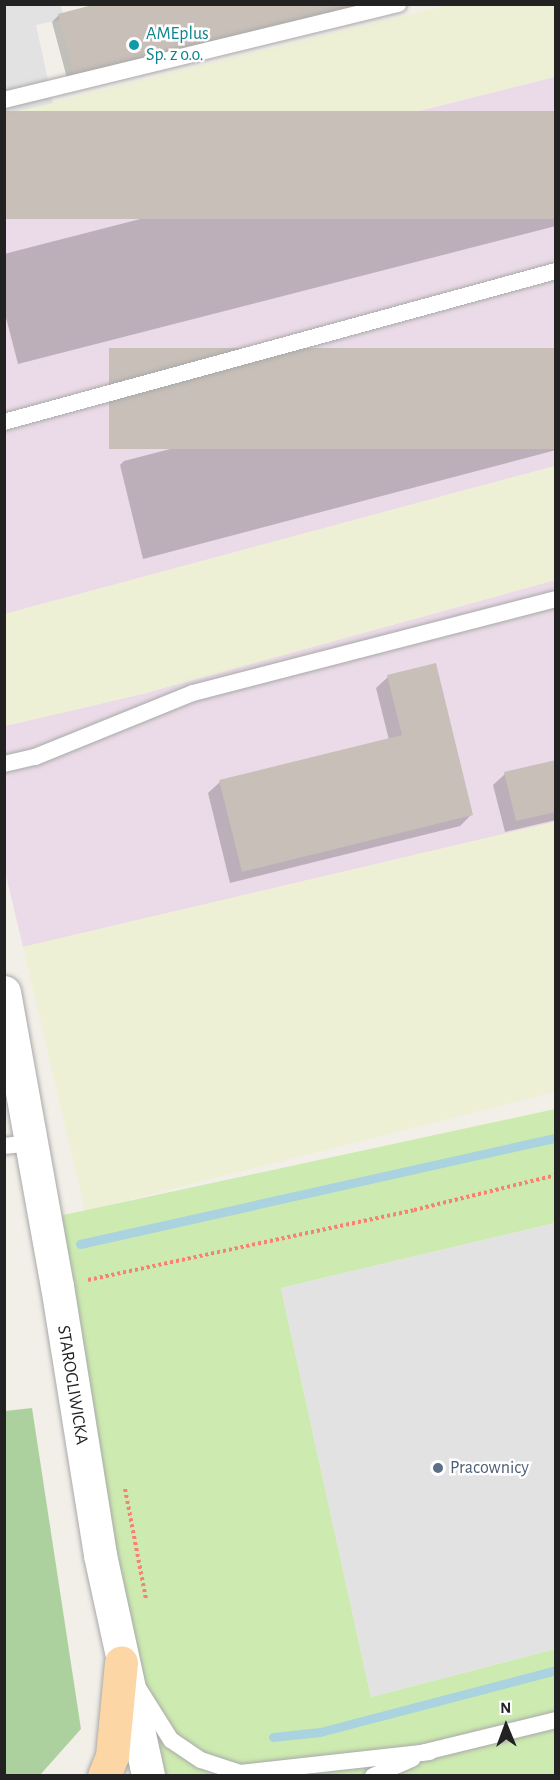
<!DOCTYPE html>
<html>
<head>
<meta charset="utf-8">
<style>
  body { margin:0 }
  #map { position:relative; width:560px; height:1780px; overflow:hidden; background:#f2efe9; font-family:"Alegreya Sans",sans-serif }
  div>[style] { position:absolute }
  .industrial>* { inset:0; background:#ebdbe8 }
  .farmland>* { inset:0; background:#eef0d5 }
  .grass>* { inset:0; background:#cdebb0 }
  .forest>* { inset:0; background:#add19e }
  .parking>* { inset:0; background:#e2e2e2 }
  .shadow>* { inset:0; background:#0003 }
  .stream>* { height:9px; margin:-4.5px; padding:0 4.5px; transform-origin:4.5px; border-radius:4.5px; background:#aad3df }
  .building>* { inset:0; background:#c7bfb8; transform-origin:0 0 }
  .path>* { height:4px; margin-top:-2px; transform-origin:0; background:repeating-linear-gradient(90deg,#fa8072 0 3px,transparent 0 6px) }
  .roads { filter:drop-shadow(0 0 2px #a9a9a9) drop-shadow(0 0 2px #a9a9a9) }
  .service>* { height:16px; margin:-8px; padding:0 8px; transform-origin:8px; border-radius:8px; background:#fff }
  .tertiary>* { height:33px; margin:-16.5px; padding:0 16.5px; transform-origin:16.5px; border-radius:16.5px; background:#fff }
  .primary>* { height:33px; margin:-16.5px; padding:0 16.5px; transform-origin:16.5px; border-radius:16.5px; background:#fcd6a4 }
  .dots>* { width:16px; height:16px; translate:-50% -50%; box-sizing:border-box; border:3px solid #fff; border-radius:50% }
  span { translate:-50% -50%; white-space:nowrap; text-align:center; line-height:1.15; -webkit-text-stroke:5px #fff; paint-order:stroke }
  .culture-label { font-size:18px; color:#0d838f }
  .left { translate:0 -50%; text-align:left }
  .street-label { font-size:18px; color:#222 }
  .service-label { font-size:18px; color:#4e5e75 }
  .frame { position:absolute; inset:0; border:6px solid #222; pointer-events:none }
  .north { position:absolute; left:476px; top:1696px; width:60px; height:60px; -webkit-text-stroke:4px #fff; paint-order:stroke; rotate:359deg; font-size:16px; font-weight:700; line-height:24px; text-align:center; color:#222 }
  .north::after { content:''; display:block; margin:auto; width:21px; height:27px; background:#222; clip-path:polygon(50% 0,100% 100%,50% 72%,0 100%) }
</style>
</head>
<body>
<div id="map">
  <div class="industrial">
    <div style="clip-path:polygon(555px 75px,555px 466px,5px 614px,4px 211px)"></div>
    <div style="clip-path:polygon(555px 580px,555px 822px,23px 947px,5px 871px,4px 726px,142px 694px)"></div>
  </div>
  <div class="farmland">
    <div style="clip-path:polygon(449px 5px,555px 5px,555px 77px,5px 215px,4px 114px)"></div>
    <div style="clip-path:polygon(555px 466px,555px 580px,142px 694px,5px 726px,5px 614px)"></div>
    <div style="clip-path:polygon(555px 822px,555px 1092px,85px 1211px,23px 947px)"></div>
  </div>
  <div class="grass">
    <div style="clip-path:polygon(555px 1109px,555px 1223px,281px 1288px,371px 1697px,555px 1649px,555px 1775px,148px 1775px,45px 1219px)"></div>
  </div>
  <div class="forest">
    <div style="clip-path:polygon(32px 1408px,81px 1729px,40px 1775px,5px 1775px,5px 1411px)"></div>
  </div>
  <div class="parking">
    <div style="clip-path:polygon(4px 5px,61px 5px,64px 19px,36px 25px,53px 103px,5px 114px)"></div>
    <div style="clip-path:polygon(555px 1223px,555px 1649px,371px 1697px,281px 1288px)"></div>
  </div>
  <div class="shadow">
    <div style="clip-path:polygon(103px 4px,365px 4px,68px 82px,52px 22px,59px 15px)"></div>
    <div style="clip-path:polygon(556px 112px,556px 226px,18px 364px,4px 310px,4px 254px)"></div>
    <div style="clip-path:polygon(556px 349px,556px 450px,143px 559px,120px 465px,124px 461px)"></div>
    <div style="clip-path:polygon(388px 677px,472px 814px,460px 826px,230px 883px,208px 793px,220px 782px,389px 740px,376px 688px)"></div>
    <div style="clip-path:polygon(556px 761px,556px 820px,505px 832px,493px 785px,505px 774px)"></div>
  </div>
  <div class="stream">
    <div style="left:80px;top:1244px;width:488px;rotate:-12.6deg"></div>
    <div style="left:273px;top:1737px;width:47px;rotate:-6.1deg"></div>
    <div style="left:320px;top:1732px;width:244px;rotate:-14.7deg"></div>
  </div>
  <div class="building">
    <div style="clip-path:polygon(96px 4px,360px 4px,360px 5px,75px 76px,58px 14px)"></div>
    <div style="left:556px;top:111px;width:108px;height:570px;rotate:90deg"></div>
    <div style="left:556px;top:348px;width:101px;height:447px;rotate:90deg"></div>
    <div style="clip-path:polygon(436px 663px,473px 815px,242px 872px,219px 780px,402px 735px,387px 675px)"></div>
    <div style="clip-path:polygon(556px 760px,556px 812px,516px 821px,504px 772px)"></div>
  </div>
  <div class="path">
    <div style="left:88px;top:1280px;width:333px;rotate:-12.1deg"></div>
    <div style="left:414px;top:1210px;width:146px;rotate:-13.8deg"></div>
    <div style="left:125px;top:1489px;width:112px;rotate:79.2deg"></div>
  </div>
  <div class="roads">
    <div class="service">
      <div style="left:4px;top:100px;width:406px;rotate:-13.7deg"></div>
      <div style="left:4px;top:422px;width:572px;rotate:-15.3deg"></div>
      <div style="left:4px;top:764px;width:32px;rotate:-13deg"></div>
      <div style="left:35px;top:757px;width:170px;rotate:-22.1deg"></div>
      <div style="left:193px;top:693px;width:375px;rotate:-14.5deg"></div>
      <div style="left:4px;top:1146px;width:28px;rotate:-6deg"></div>
      <div style="left:137px;top:1686px;width:64px;rotate:57.8deg"></div>
      <div style="left:171px;top:1740px;width:36px;rotate:34deg"></div>
      <div style="left:201px;top:1760px;width:41px;rotate:18.4deg"></div>
      <div style="left:240px;top:1773px;width:191px;rotate:-6.3deg"></div>
      <div style="left:421px;top:1753px;width:139px;rotate:-13.7deg"></div>
      <div style="left:373px;top:1776px;width:43px;rotate:-23.6deg"></div>
    </div>
    <div class="tertiary">
      <div style="left:4px;top:992px;width:299px;rotate:79.8deg"></div>
      <div style="left:57px;top:1286px;width:272px;rotate:80.9deg"></div>
      <div style="left:100px;top:1555px;width:226px;rotate:77.7deg"></div>
    </div>
    <div class="primary">
      <div style="left:104px;top:1776px;width:22px;rotate:-68deg"></div>
      <div style="left:112px;top:1756px;width:94px;rotate:-84.5deg"></div>
    </div>
  </div>
  <div class="dots">
    <div style="left:134px;top:45px;background:#0f9aa8"></div>
    <div style="left:438px;top:1468px;background:#5c6f8a"></div>
  </div>
  <div class="culture-label">
    <span class="left" style="left:146px;top:45px">AMEplus<br>Sp. z o.o.</span>
  </div>
  <div class="street-label">
    <span style="left:72px;top:1385px;rotate:81deg">STAROGLIWICKA</span>
  </div>
  <div class="service-label">
    <span class="left" style="left:450px;top:1468px">Pracownicy</span>
  </div>
  <div class="frame"></div>
  <div class="north">N</div>
</div>
</body>
</html>
